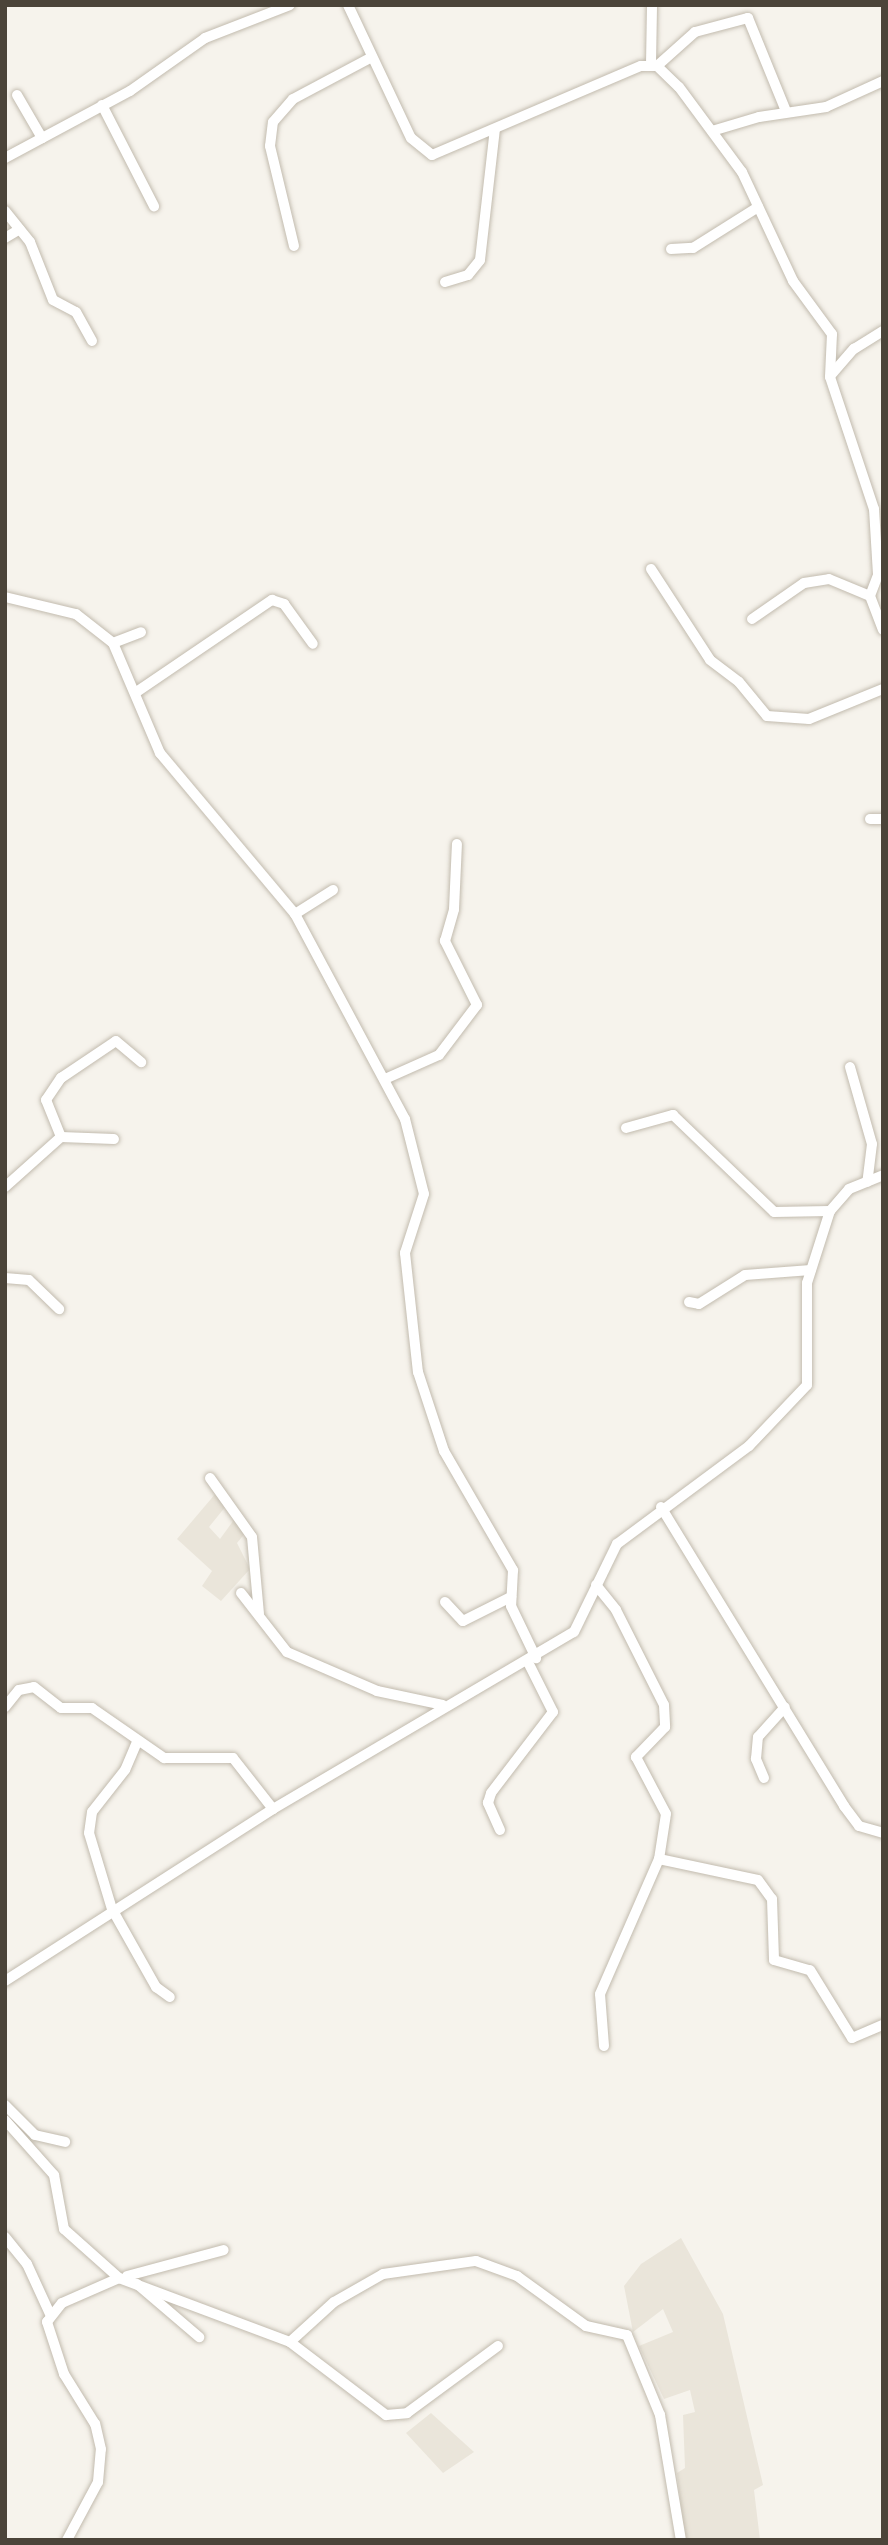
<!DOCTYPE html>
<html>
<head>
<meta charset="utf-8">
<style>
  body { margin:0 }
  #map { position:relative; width:888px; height:2545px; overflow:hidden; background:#f6f3ec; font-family:Helvetica,sans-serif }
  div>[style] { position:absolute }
  .residential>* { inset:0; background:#eae5da }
  .roads { filter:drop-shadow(0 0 2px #c2bbae) drop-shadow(0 0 2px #c2bbae) }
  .minor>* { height:10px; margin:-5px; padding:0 5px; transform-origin:5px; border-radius:5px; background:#fff }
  span { translate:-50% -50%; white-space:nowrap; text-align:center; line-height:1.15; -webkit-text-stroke:6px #fff; paint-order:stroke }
  .frame { position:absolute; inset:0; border:7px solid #4b4439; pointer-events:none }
</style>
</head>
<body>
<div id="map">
  <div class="residential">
    <div style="clip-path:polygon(216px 1493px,226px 1506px,209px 1527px,220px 1539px,236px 1517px,247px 1531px,237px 1543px,250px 1569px,221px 1601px,202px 1586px,212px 1571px,177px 1539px)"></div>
    <div style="clip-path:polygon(681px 2238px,723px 2314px,763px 2485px,754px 2490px,760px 2540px,685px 2540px,677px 2473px,685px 2468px,683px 2415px,695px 2412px,690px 2390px,664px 2399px,639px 2346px,673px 2332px,663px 2309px,633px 2332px,624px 2286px,641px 2264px)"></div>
    <div style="clip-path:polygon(431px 2413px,474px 2452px,443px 2473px,406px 2433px)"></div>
  </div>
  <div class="roads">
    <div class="minor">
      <div style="left:348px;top:5px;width:147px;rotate:64.7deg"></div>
      <div style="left:411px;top:138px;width:27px;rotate:39deg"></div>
      <div style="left:432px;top:155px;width:227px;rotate:-23.1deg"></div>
      <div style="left:641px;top:66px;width:16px"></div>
      <div style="left:657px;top:66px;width:30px;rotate:44deg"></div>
      <div style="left:679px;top:87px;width:106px;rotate:53.5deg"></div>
      <div style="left:742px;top:172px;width:120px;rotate:64.9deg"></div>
      <div style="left:793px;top:281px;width:66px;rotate:53.7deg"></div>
      <div style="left:832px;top:334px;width:43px;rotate:92.7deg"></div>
      <div style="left:830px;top:377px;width:139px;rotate:71.6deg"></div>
      <div style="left:874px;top:509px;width:66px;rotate:86.5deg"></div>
      <div style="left:878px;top:575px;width:22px;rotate:111deg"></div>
      <div style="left:870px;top:596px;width:36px;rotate:69deg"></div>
      <div style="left:651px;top:64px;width:59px;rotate:-89deg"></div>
      <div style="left:657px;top:66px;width:51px;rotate:-41.8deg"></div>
      <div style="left:695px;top:32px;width:55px;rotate:-14.8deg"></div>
      <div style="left:748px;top:18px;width:100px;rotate:67.8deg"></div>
      <div style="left:17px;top:95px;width:50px;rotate:59.8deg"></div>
      <div style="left:102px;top:105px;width:114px;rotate:62.8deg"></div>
      <div style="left:712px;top:131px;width:49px;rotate:-16.6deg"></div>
      <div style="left:759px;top:117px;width:68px;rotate:-8.5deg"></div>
      <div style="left:826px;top:107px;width:63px;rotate:-24.5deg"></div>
      <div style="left:5px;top:158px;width:142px;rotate:-28.2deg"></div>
      <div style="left:130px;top:91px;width:92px;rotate:-35.2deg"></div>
      <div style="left:205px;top:38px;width:91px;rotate:-21.2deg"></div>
      <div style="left:5px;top:211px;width:40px;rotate:51deg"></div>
      <div style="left:30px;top:242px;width:62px;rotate:68.4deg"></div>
      <div style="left:53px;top:300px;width:26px;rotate:28deg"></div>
      <div style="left:76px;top:312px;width:33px;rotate:61deg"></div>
      <div style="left:5px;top:238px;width:17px;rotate:-31deg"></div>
      <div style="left:294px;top:246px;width:103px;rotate:-103.5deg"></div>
      <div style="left:270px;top:146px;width:24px;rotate:-83deg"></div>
      <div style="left:273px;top:122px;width:30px;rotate:-49deg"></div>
      <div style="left:293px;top:99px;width:89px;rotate:-28deg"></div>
      <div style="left:671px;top:249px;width:22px;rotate:-3deg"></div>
      <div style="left:693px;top:248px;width:77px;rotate:-32.2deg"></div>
      <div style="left:445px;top:282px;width:24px;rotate:-17deg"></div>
      <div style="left:468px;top:275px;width:19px;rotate:-51deg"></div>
      <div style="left:480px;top:260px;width:132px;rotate:-83.5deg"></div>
      <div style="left:831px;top:375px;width:35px;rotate:-49deg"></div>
      <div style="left:854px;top:349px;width:34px;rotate:-32deg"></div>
      <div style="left:651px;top:569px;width:108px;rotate:57deg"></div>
      <div style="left:710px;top:660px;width:36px;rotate:37deg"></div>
      <div style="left:739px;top:682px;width:44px;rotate:50.5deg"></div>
      <div style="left:767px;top:716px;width:42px;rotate:4.1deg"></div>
      <div style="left:809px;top:719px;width:80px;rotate:-22.1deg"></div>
      <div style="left:5px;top:597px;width:73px;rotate:13.5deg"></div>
      <div style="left:76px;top:614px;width:47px;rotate:38.1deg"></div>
      <div style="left:113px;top:643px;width:120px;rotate:66.9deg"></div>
      <div style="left:160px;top:753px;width:210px;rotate:50deg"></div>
      <div style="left:295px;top:914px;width:233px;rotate:61.8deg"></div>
      <div style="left:405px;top:1119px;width:77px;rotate:75.8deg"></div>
      <div style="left:424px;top:1194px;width:62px;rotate:107.9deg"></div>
      <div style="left:405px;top:1253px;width:120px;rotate:83.8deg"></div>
      <div style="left:418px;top:1372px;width:83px;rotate:71.8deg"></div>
      <div style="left:444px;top:1451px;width:138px;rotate:59.9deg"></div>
      <div style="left:513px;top:1570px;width:36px;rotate:93deg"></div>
      <div style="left:511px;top:1606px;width:58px;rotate:64.3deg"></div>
      <div style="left:752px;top:619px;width:63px;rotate:-34.7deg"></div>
      <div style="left:804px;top:583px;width:25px;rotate:-9deg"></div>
      <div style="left:829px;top:579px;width:44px;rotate:22.5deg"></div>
      <div style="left:113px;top:643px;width:30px;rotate:-21deg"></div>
      <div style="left:135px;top:693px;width:166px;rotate:-34.2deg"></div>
      <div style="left:272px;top:600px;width:13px;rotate:18deg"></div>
      <div style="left:284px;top:604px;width:49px;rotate:54.1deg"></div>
      <div style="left:870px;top:819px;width:13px"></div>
      <div style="left:295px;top:914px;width:45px;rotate:-32.3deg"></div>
      <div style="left:850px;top:1067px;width:80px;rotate:74.1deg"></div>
      <div style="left:872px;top:1144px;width:38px;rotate:97deg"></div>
      <div style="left:385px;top:1079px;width:59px;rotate:-24deg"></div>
      <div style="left:439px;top:1055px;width:63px;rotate:-52.8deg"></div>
      <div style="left:477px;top:1005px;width:72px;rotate:-116.6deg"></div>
      <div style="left:445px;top:941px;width:33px;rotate:-74deg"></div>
      <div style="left:454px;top:909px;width:65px;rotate:-87.4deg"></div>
      <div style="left:626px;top:1128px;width:49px;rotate:-15.5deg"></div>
      <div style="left:673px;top:1115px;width:140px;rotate:43.8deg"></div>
      <div style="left:774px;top:1212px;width:56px;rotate:-1deg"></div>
      <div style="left:61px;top:1137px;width:53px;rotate:2.2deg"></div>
      <div style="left:5px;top:1187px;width:75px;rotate:-41.8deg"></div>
      <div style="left:61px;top:1137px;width:40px;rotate:-112deg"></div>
      <div style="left:46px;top:1100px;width:27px;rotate:-56deg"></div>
      <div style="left:61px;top:1078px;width:66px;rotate:-33.9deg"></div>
      <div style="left:116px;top:1041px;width:33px;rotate:40deg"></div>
      <div style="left:5px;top:1278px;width:24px;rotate:5deg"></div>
      <div style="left:29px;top:1280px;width:42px;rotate:44deg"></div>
      <div style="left:689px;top:1302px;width:10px;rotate:11deg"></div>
      <div style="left:699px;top:1304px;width:54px;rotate:-32.2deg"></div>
      <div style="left:745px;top:1275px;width:66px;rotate:-4.3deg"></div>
      <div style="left:210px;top:1478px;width:72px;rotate:54.6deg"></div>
      <div style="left:252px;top:1537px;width:77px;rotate:84.8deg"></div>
      <div style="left:661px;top:1507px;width:351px;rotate:58.5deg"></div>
      <div style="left:844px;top:1806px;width:25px;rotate:53deg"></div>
      <div style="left:859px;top:1826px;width:25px;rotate:16deg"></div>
      <div style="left:596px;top:1585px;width:32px;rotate:51deg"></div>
      <div style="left:616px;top:1610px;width:106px;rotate:63.2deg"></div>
      <div style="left:664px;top:1705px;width:22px;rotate:87deg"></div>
      <div style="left:665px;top:1727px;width:42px;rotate:134deg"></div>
      <div style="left:636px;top:1757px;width:64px;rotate:62.2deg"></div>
      <div style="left:666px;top:1814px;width:46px;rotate:98.8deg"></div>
      <div style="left:659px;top:1859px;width:101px;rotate:12deg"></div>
      <div style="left:758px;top:1880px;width:24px;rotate:54deg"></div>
      <div style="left:772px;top:1899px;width:61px;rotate:88.1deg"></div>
      <div style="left:774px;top:1960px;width:37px;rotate:16deg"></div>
      <div style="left:810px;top:1970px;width:80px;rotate:58.3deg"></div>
      <div style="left:852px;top:2038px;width:34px;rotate:-23deg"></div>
      <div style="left:241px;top:1593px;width:75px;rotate:52.1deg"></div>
      <div style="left:287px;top:1652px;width:98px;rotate:23.4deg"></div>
      <div style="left:377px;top:1691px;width:67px;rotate:12deg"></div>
      <div style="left:445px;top:1602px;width:26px;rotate:47deg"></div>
      <div style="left:463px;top:1621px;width:54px;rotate:-26.6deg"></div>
      <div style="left:5px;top:1707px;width:22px;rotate:-51deg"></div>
      <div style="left:19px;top:1690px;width:15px;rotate:-11deg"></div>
      <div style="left:34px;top:1687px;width:34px;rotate:38deg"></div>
      <div style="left:61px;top:1708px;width:31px"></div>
      <div style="left:92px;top:1708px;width:88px;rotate:34.8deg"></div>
      <div style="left:164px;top:1758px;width:69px"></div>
      <div style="left:233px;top:1758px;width:65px;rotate:51.9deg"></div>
      <div style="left:137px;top:1742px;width:30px;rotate:113deg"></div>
      <div style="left:125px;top:1770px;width:53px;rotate:128.2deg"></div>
      <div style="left:92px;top:1812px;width:21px;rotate:98deg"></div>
      <div style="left:89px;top:1833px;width:79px;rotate:73.2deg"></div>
      <div style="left:112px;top:1909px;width:90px;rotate:60.6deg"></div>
      <div style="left:156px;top:1987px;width:17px;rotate:36deg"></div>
      <div style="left:764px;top:1778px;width:21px;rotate:-113deg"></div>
      <div style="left:756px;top:1759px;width:22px;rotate:-85deg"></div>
      <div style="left:758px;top:1737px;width:40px;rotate:-48deg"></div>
      <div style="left:500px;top:1830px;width:30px;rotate:-114deg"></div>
      <div style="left:488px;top:1803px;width:10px;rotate:-73deg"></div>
      <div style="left:491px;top:1793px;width:102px;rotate:-52.6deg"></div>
      <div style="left:553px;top:1712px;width:56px;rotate:-116.6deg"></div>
      <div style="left:5px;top:1981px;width:318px;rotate:-32.7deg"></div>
      <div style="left:273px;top:1809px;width:349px;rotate:-30.5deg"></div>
      <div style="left:574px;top:1632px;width:98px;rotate:-64deg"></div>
      <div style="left:617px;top:1544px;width:164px;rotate:-36.6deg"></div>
      <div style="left:749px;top:1446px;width:84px;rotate:-46.4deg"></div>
      <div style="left:807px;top:1385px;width:102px;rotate:-90deg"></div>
      <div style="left:807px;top:1283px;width:76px;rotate:-72.3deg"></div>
      <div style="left:830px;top:1211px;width:29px;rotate:-49deg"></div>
      <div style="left:849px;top:1189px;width:37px;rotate:-22deg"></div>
      <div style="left:604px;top:2046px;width:52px;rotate:-94.4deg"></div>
      <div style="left:600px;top:1994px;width:147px;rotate:-66.4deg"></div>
      <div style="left:5px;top:2105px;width:42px;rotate:45deg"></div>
      <div style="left:35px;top:2135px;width:31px;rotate:13deg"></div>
      <div style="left:5px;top:2120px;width:74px;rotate:48.3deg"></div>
      <div style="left:54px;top:2175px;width:55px;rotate:79.5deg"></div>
      <div style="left:64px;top:2229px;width:74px;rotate:41.7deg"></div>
      <div style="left:119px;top:2278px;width:183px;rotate:20.5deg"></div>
      <div style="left:290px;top:2342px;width:121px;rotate:37.2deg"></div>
      <div style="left:386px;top:2415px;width:21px;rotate:-5deg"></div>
      <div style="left:407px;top:2413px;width:113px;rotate:-36.4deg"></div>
      <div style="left:5px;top:2237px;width:35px;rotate:51deg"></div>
      <div style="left:27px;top:2264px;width:55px;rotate:65.3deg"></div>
      <div style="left:127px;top:2276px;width:100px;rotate:-15deg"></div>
      <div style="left:137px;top:2284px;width:82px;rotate:40.5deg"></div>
      <div style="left:290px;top:2342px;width:59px;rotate:-42.3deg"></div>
      <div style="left:334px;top:2302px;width:56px;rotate:-29.7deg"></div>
      <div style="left:383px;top:2274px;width:94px;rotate:-8deg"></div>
      <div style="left:476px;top:2261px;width:44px;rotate:20.1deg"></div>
      <div style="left:517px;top:2276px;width:85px;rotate:35.9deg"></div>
      <div style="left:586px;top:2326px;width:42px;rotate:12.4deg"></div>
      <div style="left:627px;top:2335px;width:87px;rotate:67.6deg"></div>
      <div style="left:660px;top:2415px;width:127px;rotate:80.5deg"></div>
      <div style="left:67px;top:2540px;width:66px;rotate:-61.9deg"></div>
      <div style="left:98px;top:2482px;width:33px;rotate:-85deg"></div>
      <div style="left:101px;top:2449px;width:26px;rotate:-103deg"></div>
      <div style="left:95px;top:2424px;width:59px;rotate:-121.8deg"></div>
      <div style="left:64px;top:2374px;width:55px;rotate:-108.1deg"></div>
      <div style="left:47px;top:2322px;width:24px;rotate:-52deg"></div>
      <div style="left:62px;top:2303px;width:62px;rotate:-23.7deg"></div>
    </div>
  </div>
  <div class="frame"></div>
</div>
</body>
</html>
